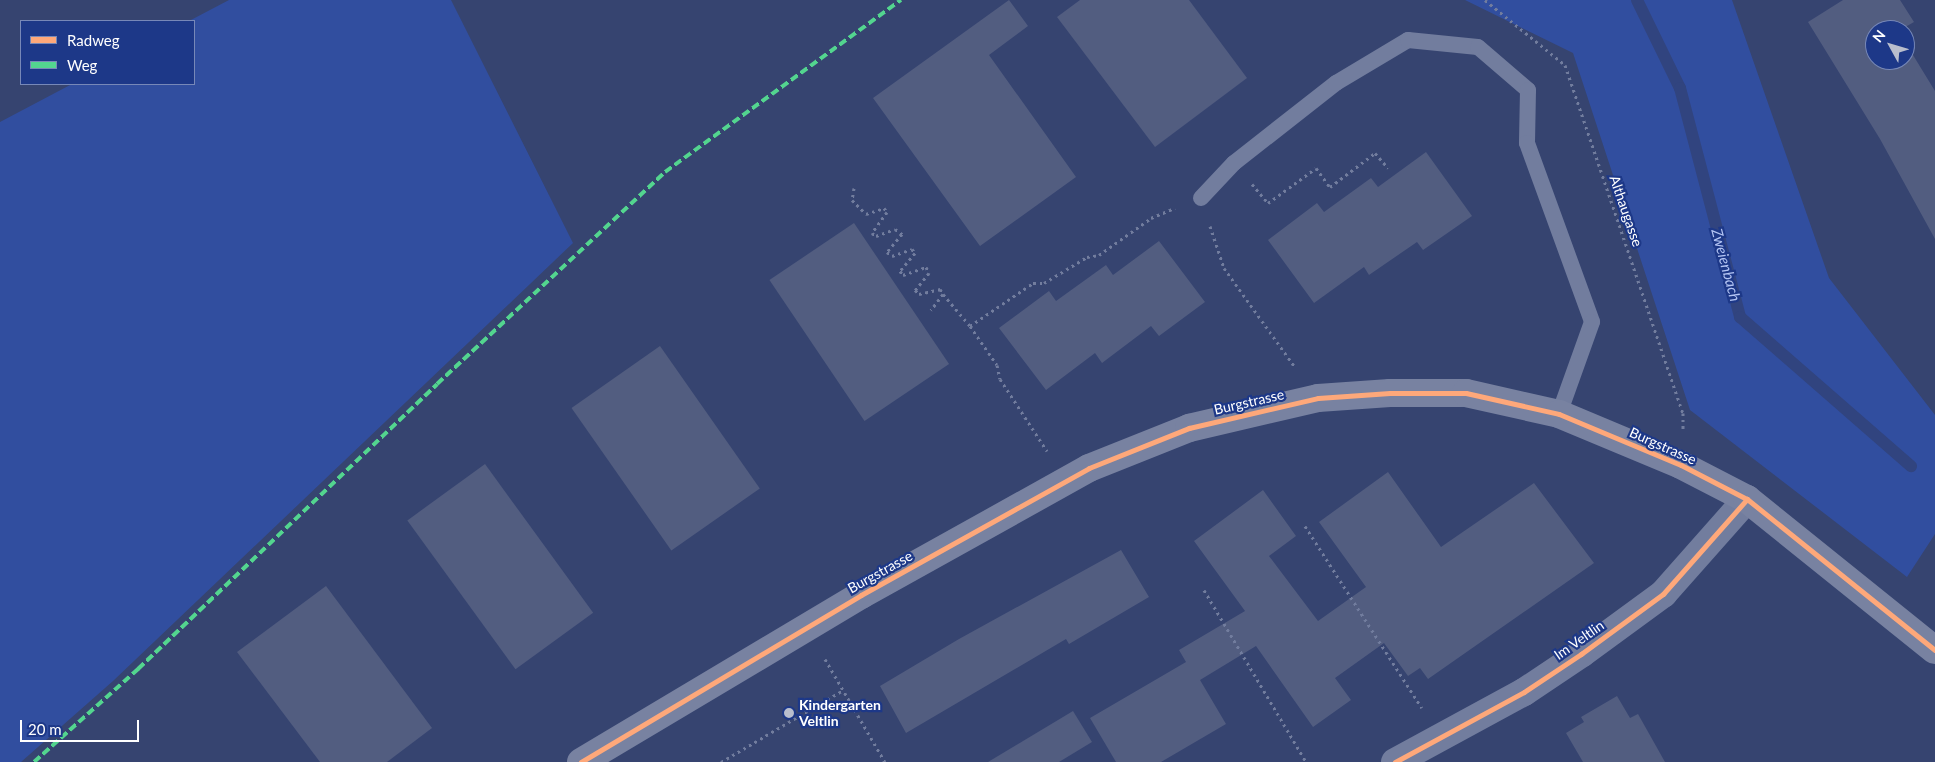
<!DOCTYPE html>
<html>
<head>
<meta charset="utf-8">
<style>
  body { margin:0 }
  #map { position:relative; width:1935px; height:762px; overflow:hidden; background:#364470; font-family:Lato,sans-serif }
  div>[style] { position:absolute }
  .green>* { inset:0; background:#314e9f }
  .stream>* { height:12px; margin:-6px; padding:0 6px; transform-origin:6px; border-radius:6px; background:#31447f }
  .building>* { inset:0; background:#525d80; transform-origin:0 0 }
  .path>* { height:3px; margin-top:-1.5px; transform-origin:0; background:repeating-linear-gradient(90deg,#727d9e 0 2.5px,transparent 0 6.5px) }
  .lane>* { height:16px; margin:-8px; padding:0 8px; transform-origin:8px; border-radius:8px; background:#727d9e }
  .street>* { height:28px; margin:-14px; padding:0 14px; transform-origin:14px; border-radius:14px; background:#727d9e }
  .secondary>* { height:28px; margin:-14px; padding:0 14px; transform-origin:14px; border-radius:14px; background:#7882a1 }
  .quiet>* { height:4px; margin-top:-2px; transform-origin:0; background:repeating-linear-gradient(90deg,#53d58f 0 8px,transparent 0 12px) }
  .cycleway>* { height:5px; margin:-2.5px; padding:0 2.5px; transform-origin:2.5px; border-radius:2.5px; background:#fea87a }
  .dots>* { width:14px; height:14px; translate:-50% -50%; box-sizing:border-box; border:2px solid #1d3888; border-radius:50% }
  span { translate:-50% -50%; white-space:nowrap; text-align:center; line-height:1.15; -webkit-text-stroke:4.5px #1d3888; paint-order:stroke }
  .street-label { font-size:14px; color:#fff }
  .poi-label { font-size:14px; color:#fff; font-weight:700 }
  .left { translate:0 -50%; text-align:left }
  .water-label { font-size:15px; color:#b3c4f3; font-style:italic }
  .legend { position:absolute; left:20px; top:20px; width:175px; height:65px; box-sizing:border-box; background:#1d3888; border:1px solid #7788b8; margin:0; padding:6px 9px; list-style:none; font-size:15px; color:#fff }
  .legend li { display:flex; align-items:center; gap:10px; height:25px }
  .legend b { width:25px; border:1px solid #7788b8 }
  .north { position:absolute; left:1865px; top:20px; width:50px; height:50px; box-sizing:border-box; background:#1d3888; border:1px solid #7788b8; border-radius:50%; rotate:309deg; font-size:14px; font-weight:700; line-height:20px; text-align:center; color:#fff }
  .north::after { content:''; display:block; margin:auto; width:18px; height:22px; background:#b9becd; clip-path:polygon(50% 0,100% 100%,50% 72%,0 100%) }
  .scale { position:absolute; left:20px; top:720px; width:119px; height:22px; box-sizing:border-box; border:2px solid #fff; border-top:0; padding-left:6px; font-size:15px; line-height:18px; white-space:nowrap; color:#fff; -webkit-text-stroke:4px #1d3888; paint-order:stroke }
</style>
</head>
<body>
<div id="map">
  <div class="green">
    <div style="clip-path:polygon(229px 0,451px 0,573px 243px,113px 681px,21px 762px,0 762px,0 122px,72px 84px,194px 84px,194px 21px,189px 21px)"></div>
    <div style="clip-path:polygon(1465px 0,1732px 0,1829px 278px,1935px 415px,1935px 534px,1907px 577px,1690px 410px,1573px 53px)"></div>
  </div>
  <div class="stream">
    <div style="left:1637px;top:0;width:98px;rotate:64deg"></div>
    <div style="left:1680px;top:88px;width:237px;rotate:75.3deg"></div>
    <div style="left:1740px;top:317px;width:227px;rotate:41.1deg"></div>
  </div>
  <div class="building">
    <div style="clip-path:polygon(1009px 0,1028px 26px,989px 55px,1076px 177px,980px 246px,873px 98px)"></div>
    <div style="clip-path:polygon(1080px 0,1189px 0,1247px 78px,1155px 147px,1057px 17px)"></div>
    <div style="clip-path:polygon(1843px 0,1900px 0,1914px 22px,1900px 30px,1875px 30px,1875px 60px,1905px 60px,1905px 42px,1935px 91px,1935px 239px,1880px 139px,1808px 22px)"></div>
    <div style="clip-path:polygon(1426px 152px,1472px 216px,1423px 250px,1417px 242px,1369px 275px,1364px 267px,1314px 303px,1268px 240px,1317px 203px,1324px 212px,1371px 178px,1378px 187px)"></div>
    <div style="left:854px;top:223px;width:170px;height:102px;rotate:56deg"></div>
    <div style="clip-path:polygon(1159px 241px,1205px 302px,1159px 336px,1151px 326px,1102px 363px,1095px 353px,1046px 390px,999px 328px,1049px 291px,1056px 301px,1106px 265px,1113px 275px)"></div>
    <div style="left:660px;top:346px;width:174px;height:108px;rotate:55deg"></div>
    <div style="left:485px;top:464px;width:184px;height:96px;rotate:54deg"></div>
    <div style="clip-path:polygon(1388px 472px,1441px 547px,1534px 483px,1594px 563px,1428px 679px,1420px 668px,1408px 676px,1384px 643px,1335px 678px,1351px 700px,1313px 727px,1256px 646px,1200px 680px,1226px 724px,1161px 762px,1116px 762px,1090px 718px,1186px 662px,1179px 650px,1245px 611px,1194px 541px,1263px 490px,1296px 536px,1269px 556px,1318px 621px,1366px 587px,1319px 522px)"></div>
    <div style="clip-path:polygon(1121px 550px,1149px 597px,1069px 644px,1066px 639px,906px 733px,880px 686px,959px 639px)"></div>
    <div style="clip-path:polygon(326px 586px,432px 728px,387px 762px,320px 762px,237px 652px)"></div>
    <div style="clip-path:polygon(1617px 696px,1630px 718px,1638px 714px,1665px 762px,1583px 762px,1566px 733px,1584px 722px,1581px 717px)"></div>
    <div style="clip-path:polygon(1073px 711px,1092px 742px,1059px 762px,988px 762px)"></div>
  </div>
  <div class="path">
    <div style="left:1485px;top:0;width:103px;rotate:39.1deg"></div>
    <div style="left:1565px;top:65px;width:367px;rotate:71.3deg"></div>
    <div style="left:1683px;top:413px;width:16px;rotate:90deg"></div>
    <div style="left:1252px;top:184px;width:25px;rotate:50deg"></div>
    <div style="left:1268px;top:203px;width:59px;rotate:-36.1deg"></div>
    <div style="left:1316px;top:168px;width:24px;rotate:54deg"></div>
    <div style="left:1330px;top:187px;width:56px;rotate:-37.1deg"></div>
    <div style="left:1375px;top:153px;width:20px;rotate:49deg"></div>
    <div style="left:854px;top:188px;width:12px;rotate:99deg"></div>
    <div style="left:852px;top:200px;width:20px;rotate:45deg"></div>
    <div style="left:866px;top:214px;width:19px;rotate:-18deg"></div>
    <div style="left:884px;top:208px;width:5px;rotate:53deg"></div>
    <div style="left:887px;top:212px;width:26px;rotate:126deg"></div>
    <div style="left:872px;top:233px;width:5px;rotate:37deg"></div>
    <div style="left:876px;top:236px;width:20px;rotate:-20deg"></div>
    <div style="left:895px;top:229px;width:9px;rotate:36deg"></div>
    <div style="left:902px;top:234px;width:23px;rotate:130deg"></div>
    <div style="left:887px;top:252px;width:6px;rotate:39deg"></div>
    <div style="left:892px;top:256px;width:21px;rotate:-19deg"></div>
    <div style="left:912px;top:249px;width:5px;rotate:53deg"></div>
    <div style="left:915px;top:253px;width:23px;rotate:130deg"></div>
    <div style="left:900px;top:271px;width:5px;rotate:53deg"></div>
    <div style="left:903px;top:275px;width:24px;rotate:-19deg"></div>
    <div style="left:926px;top:267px;width:7px;rotate:63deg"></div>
    <div style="left:929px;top:273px;width:22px;rotate:129deg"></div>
    <div style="left:915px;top:290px;width:6px;rotate:45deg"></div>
    <div style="left:919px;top:294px;width:22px;rotate:-13deg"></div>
    <div style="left:940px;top:289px;width:6px;rotate:59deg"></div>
    <div style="left:943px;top:294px;width:20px;rotate:127deg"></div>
    <div style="left:1210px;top:226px;width:44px;rotate:71.6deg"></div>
    <div style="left:1224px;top:268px;width:122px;rotate:54.4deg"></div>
    <div style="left:943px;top:294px;width:42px;rotate:49.8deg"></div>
    <div style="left:970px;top:326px;width:47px;rotate:55.3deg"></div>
    <div style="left:997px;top:365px;width:14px;rotate:78deg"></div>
    <div style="left:1000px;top:379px;width:86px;rotate:56.9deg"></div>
    <div style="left:970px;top:326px;width:76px;rotate:-34.3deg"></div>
    <div style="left:1033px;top:283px;width:11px"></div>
    <div style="left:1044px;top:283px;width:50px;rotate:-31.2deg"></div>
    <div style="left:1087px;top:257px;width:12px;rotate:-9deg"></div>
    <div style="left:1099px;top:255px;width:64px;rotate:-35.4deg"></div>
    <div style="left:1151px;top:218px;width:26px;rotate:-23deg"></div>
    <div style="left:1305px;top:526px;width:216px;rotate:57.3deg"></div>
    <div style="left:1204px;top:590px;width:200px;rotate:59.3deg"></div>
    <div style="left:825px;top:659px;width:119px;rotate:59.8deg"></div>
    <div style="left:721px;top:762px;width:142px;rotate:-30.5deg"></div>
  </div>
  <div class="lane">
    <div style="left:1201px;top:198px;width:48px;rotate:-46.7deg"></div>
    <div style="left:1234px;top:163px;width:130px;rotate:-38.1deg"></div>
    <div style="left:1336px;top:83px;width:84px;rotate:-30.8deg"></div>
    <div style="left:1408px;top:40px;width:70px;rotate:5.7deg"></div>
    <div style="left:1478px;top:47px;width:66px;rotate:40.7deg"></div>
    <div style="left:1528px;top:90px;width:53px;rotate:91.1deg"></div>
    <div style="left:1527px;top:143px;width:190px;rotate:70deg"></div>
    <div style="left:1592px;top:322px;width:98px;rotate:109.7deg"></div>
  </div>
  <div class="street">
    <div style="left:1395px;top:762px;width:147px;rotate:-28.5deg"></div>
    <div style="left:1524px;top:692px;width:69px;rotate:-33.7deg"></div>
    <div style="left:1581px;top:654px;width:102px;rotate:-36.2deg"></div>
    <div style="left:1663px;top:594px;width:127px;rotate:-48.5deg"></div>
  </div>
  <div class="secondary">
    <div style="left:581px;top:762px;width:326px;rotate:-30.8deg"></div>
    <div style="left:861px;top:595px;width:261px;rotate:-29.1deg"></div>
    <div style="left:1089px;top:468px;width:108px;rotate:-21.8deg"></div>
    <div style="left:1189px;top:428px;width:132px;rotate:-13.1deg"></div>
    <div style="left:1318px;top:398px;width:72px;rotate:-4deg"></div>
    <div style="left:1390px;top:393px;width:76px"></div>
    <div style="left:1466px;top:393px;width:95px;rotate:12.7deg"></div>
    <div style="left:1559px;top:414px;width:132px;rotate:22.7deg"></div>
    <div style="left:1681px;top:465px;width:74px;rotate:27.3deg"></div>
    <div style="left:1747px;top:499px;width:241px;rotate:38.8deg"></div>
  </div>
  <div class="quiet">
    <div style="left:34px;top:762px;width:140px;rotate:-41.8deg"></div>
    <div style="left:138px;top:669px;width:413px;rotate:-43.6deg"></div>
    <div style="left:437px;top:384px;width:311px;rotate:-42.9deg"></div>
    <div style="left:665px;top:172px;width:292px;rotate:-36.1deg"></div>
  </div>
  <div class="cycleway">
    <div style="left:581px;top:762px;width:326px;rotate:-30.8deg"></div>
    <div style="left:861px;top:595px;width:261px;rotate:-29.1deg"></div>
    <div style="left:1089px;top:468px;width:108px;rotate:-21.8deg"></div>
    <div style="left:1189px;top:428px;width:132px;rotate:-13.1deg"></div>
    <div style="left:1318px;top:398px;width:72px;rotate:-4deg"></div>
    <div style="left:1390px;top:393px;width:76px"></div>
    <div style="left:1466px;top:393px;width:95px;rotate:12.7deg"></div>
    <div style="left:1559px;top:414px;width:132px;rotate:22.7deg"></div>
    <div style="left:1681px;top:465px;width:74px;rotate:27.3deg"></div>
    <div style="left:1747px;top:499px;width:241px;rotate:38.8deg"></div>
    <div style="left:1395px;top:762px;width:147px;rotate:-28.5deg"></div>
    <div style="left:1524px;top:692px;width:69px;rotate:-33.7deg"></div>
    <div style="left:1581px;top:654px;width:102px;rotate:-36.2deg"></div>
    <div style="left:1663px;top:594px;width:127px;rotate:-48.5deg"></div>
  </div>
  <div class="dots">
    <div style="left:789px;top:713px;background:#b9becd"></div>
  </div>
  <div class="street-label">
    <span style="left:1626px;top:211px;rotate:71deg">Althaugasse</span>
    <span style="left:1249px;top:402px;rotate:-13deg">Burgstrasse</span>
    <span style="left:1663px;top:446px;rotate:24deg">Burgstrasse</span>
    <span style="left:880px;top:572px;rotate:-29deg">Burgstrasse</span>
    <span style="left:1579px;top:640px;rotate:-35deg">Im Veltlin</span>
  </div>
  <div class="poi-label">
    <span class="left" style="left:799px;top:713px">Kindergarten<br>Veltlin</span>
  </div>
  <div class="water-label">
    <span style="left:1726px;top:265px;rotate:75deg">Zweienbach</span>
  </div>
  <ul class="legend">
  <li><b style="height:6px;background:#fea87a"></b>Radweg</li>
  <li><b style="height:6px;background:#53d58f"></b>Weg</li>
  </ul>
  <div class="north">N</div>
  <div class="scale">20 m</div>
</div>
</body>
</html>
